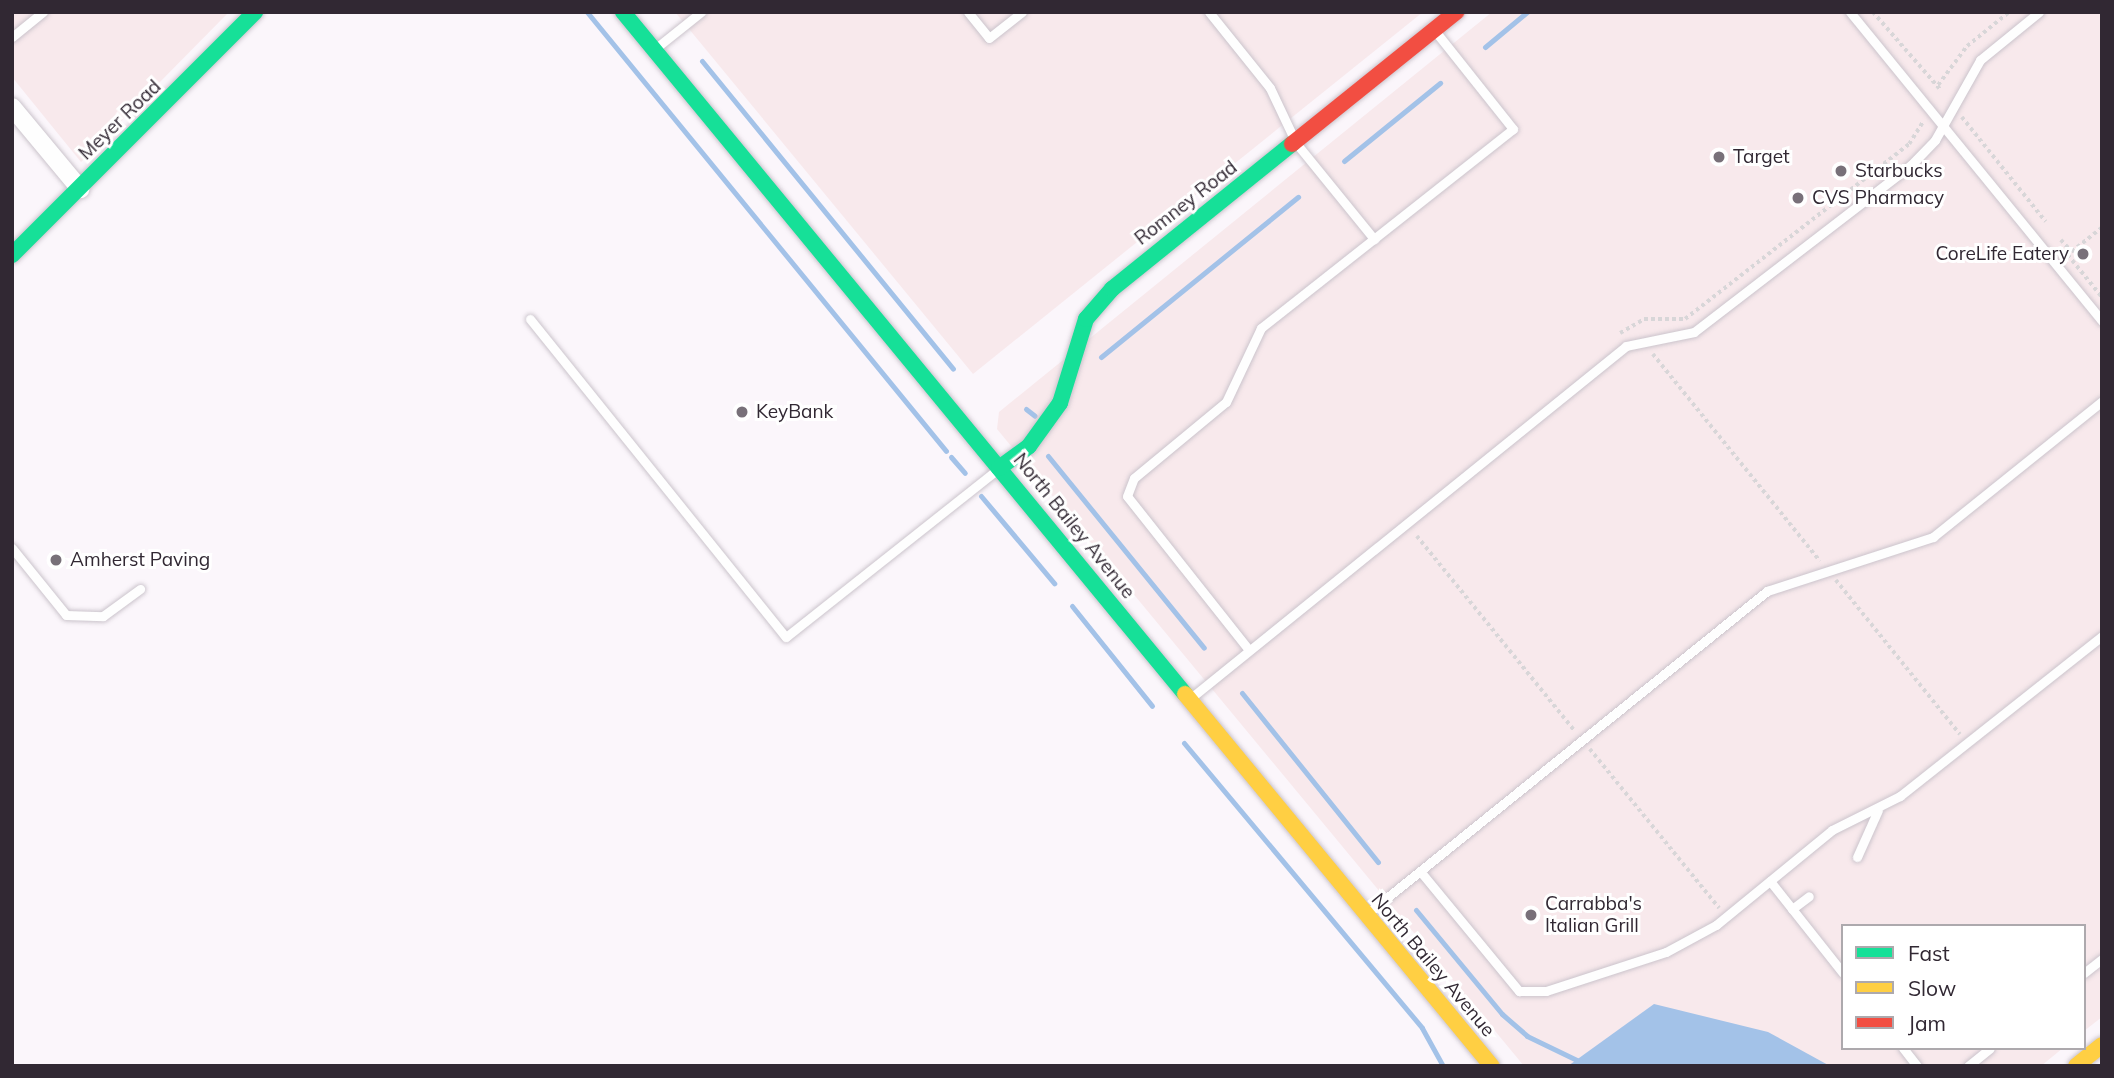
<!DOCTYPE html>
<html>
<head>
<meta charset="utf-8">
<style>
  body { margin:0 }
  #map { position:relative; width:2114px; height:1078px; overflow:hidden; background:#fbf6fb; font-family:Mulish,sans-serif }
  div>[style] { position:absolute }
  .commercial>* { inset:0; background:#f8e9ec }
  .water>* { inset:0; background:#a3c2e8 }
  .stream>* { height:5px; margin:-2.5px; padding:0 2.5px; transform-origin:2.5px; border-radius:2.5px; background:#a3c2e8 }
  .path>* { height:3.5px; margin-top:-1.75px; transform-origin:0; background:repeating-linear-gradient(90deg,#d8d6d8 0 3.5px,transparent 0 7px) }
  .roads { filter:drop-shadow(0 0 2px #cbc4cc) drop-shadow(0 0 2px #cbc4cc) }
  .lane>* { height:9px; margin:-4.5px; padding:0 4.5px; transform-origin:4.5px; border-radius:4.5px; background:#fefefe }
  .street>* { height:18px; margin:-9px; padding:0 9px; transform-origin:9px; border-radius:9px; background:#fefefe }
  .fast>* { height:16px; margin:-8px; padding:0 8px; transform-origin:8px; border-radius:8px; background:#16e098 }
  .slow>* { height:16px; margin:-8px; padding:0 8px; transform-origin:8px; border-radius:8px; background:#ffcf43 }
  .jam>* { height:16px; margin:-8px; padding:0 8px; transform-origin:8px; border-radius:8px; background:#f24e42 }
  .dots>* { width:19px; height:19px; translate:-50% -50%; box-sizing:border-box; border:4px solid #fff; border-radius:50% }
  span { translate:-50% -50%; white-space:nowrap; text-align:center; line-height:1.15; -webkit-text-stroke:6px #fff; paint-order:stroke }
  .street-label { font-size:19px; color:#312833 }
  .poi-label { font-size:19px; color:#312833 }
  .left { translate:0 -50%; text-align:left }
  .right { translate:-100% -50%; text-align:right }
  .frame { position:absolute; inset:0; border:14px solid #312833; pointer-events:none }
  .legend { position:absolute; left:1841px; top:924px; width:245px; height:126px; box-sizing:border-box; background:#fff; border:2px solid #ada9ad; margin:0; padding:9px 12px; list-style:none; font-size:21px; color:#312833 }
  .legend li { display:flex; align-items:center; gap:14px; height:35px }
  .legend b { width:35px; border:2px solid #ada9ad }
</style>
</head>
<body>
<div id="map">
  <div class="commercial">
    <div style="clip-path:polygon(12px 12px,229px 12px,81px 162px,12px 77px)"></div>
    <div style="clip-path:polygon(675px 12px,1423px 12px,973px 374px)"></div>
    <div style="clip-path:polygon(1492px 12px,2102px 12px,2102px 1017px,2084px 1031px,2084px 926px,1843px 926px,1843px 1048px,2063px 1048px,2041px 1066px,1524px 1066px,997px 429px,999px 412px)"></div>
  </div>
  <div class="water">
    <div style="clip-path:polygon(1654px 1004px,1768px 1032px,1830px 1066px,1568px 1066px)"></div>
  </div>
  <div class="stream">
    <div style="left:587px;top:12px;width:567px;rotate:50.72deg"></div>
    <div style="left:1485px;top:47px;width:55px;rotate:-39.8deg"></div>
    <div style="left:702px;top:61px;width:397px;rotate:50.8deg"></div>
    <div style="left:1344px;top:161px;width:124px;rotate:-39.1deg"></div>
    <div style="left:1101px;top:357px;width:254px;rotate:-39.1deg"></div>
    <div style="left:1026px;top:409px;width:11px;rotate:38deg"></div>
    <div style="left:1048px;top:456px;width:247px;rotate:50.9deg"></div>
    <div style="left:951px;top:457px;width:21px;rotate:49deg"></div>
    <div style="left:981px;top:496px;width:114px;rotate:50deg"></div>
    <div style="left:1072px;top:606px;width:128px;rotate:51.3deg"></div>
    <div style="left:1242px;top:693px;width:217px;rotate:51.2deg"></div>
    <div style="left:1184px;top:743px;width:371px;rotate:50.1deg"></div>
    <div style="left:1422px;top:1028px;width:43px;rotate:61.1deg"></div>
    <div style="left:1416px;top:910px;width:135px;rotate:50.4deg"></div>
    <div style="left:1502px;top:1014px;width:33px;rotate:41deg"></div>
    <div style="left:1527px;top:1036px;width:69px;rotate:25.8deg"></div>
  </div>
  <div class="path">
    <div style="left:1873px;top:12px;width:102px;rotate:49deg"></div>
    <div style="left:1938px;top:85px;width:49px;rotate:-53.4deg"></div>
    <div style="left:1967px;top:46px;width:54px;rotate:-39deg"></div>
    <div style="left:1962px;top:117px;width:134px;rotate:51.3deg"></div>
    <div style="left:2102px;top:228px;width:43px;rotate:141.5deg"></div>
    <div style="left:2068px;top:255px;width:54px;rotate:51deg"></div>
    <div style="left:2061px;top:240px;width:16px;rotate:47deg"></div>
    <div style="left:1620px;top:333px;width:28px;rotate:-30deg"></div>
    <div style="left:1644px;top:319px;width:41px"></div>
    <div style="left:1685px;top:319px;width:284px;rotate:-38deg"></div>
    <div style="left:1909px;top:144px;width:26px;rotate:-58deg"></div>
    <div style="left:1653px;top:354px;width:266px;rotate:51.1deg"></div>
    <div style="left:1417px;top:536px;width:250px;rotate:51deg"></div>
    <div style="left:1836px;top:580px;width:198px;rotate:51.2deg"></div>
    <div style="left:1590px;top:749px;width:205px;rotate:50.9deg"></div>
  </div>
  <div class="roads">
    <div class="lane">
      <div style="left:968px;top:12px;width:33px;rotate:51deg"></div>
      <div style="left:989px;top:38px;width:42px;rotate:-38.2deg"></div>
      <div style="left:1209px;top:12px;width:97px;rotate:51.2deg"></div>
      <div style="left:1270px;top:88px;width:61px;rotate:64.7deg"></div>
      <div style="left:1296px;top:143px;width:124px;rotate:50.9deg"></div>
      <div style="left:1850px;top:12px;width:399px;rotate:50.8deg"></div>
      <div style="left:12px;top:37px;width:40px;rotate:-39deg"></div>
      <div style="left:656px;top:48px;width:58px;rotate:-38.7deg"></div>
      <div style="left:530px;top:319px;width:408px;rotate:51.2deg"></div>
      <div style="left:786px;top:637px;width:270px;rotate:-38.4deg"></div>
      <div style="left:12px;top:548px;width:86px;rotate:51.1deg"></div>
      <div style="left:66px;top:615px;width:37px;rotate:2deg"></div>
      <div style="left:103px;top:616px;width:46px;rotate:-36.1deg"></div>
      <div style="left:1249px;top:650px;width:196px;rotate:-128.4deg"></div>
      <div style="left:1127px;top:496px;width:19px;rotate:-69deg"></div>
      <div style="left:1134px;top:478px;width:119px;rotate:-39.6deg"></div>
      <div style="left:1226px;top:402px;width:82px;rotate:-64.7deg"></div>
      <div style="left:1261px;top:328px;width:321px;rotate:-38.3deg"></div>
      <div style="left:1513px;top:129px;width:125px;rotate:-128.5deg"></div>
      <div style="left:1192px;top:697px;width:558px;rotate:-38.96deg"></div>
      <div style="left:1626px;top:346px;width:69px;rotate:-11.6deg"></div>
      <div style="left:1694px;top:332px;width:274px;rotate:-37.6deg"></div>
      <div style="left:1911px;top:165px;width:35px;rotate:-46deg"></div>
      <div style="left:1935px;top:140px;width:92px;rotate:-60.6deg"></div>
      <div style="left:1980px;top:60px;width:76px;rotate:-39.1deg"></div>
      <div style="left:1857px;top:857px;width:51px;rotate:-65.9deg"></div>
      <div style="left:1420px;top:871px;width:156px;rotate:50.5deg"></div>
      <div style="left:1519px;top:991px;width:27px"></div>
      <div style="left:1546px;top:991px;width:126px;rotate:-18deg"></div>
      <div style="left:1666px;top:952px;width:57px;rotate:-28.4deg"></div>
      <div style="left:1716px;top:925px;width:150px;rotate:-39.3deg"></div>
      <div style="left:1832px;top:830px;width:76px;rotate:-26.6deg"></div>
      <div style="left:1900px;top:796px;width:258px;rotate:-38.4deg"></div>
      <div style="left:1770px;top:881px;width:117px;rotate:51.6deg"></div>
      <div style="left:1792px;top:909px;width:21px;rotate:-37deg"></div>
      <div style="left:1368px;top:913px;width:513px;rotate:-38.9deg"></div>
      <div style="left:1767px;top:591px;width:175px;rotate:-18deg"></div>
      <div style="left:1933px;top:537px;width:217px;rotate:-38.8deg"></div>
      <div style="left:2084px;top:973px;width:23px;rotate:-38deg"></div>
      <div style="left:1903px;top:1048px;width:23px;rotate:52deg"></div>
      <div style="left:1968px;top:1066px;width:28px;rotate:-39deg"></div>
    </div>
    <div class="street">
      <div style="left:12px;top:107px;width:107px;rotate:50.3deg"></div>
    </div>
    <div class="fast">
      <div style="left:623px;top:12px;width:884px;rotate:50.51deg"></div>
      <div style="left:12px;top:255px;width:344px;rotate:-45deg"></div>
      <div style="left:999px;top:468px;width:37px;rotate:-36deg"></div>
      <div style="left:1029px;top:446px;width:53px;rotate:-54.2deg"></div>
      <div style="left:1060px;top:403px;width:88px;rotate:-72.8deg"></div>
      <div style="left:1086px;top:319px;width:40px;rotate:-49deg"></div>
      <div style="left:1112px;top:289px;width:231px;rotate:-38.9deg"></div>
    </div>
    <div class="slow">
      <div style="left:1185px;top:694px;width:482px;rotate:50.5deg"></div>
      <div style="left:2076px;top:1066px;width:33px;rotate:-39deg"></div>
    </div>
    <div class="jam">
      <div style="left:1292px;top:144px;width:211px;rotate:-38.8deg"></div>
    </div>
  </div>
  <div class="dots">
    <div style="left:1719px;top:157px;background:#787079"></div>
    <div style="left:1841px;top:171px;background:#787079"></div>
    <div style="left:1798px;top:198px;background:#787079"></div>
    <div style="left:2083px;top:254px;background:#787079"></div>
    <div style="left:742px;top:412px;background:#787079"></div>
    <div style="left:56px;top:560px;background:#787079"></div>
    <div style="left:1531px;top:915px;background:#787079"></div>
  </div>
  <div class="street-label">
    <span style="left:120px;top:120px;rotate:-44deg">Meyer Road</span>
    <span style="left:1186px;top:203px;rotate:-38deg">Romney Road</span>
    <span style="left:1074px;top:526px;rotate:51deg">North Bailey Avenue</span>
    <span style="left:1433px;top:965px;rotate:50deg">North Bailey Avenue</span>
  </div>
  <div class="poi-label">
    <span class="left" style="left:1733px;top:157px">Target</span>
    <span class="left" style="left:1855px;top:171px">Starbucks</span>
    <span class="left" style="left:1812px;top:198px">CVS Pharmacy</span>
    <span class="right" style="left:2069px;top:254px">CoreLife Eatery</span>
    <span class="left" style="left:756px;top:412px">KeyBank</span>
    <span class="left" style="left:70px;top:560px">Amherst Paving</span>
    <span class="left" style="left:1545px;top:915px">Carrabba's<br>Italian Grill</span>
  </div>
  <div class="frame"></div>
  <ul class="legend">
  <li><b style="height:9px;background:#16e098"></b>Fast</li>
  <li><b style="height:9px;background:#ffcf43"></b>Slow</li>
  <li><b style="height:9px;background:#f24e42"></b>Jam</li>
  </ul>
</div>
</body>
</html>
